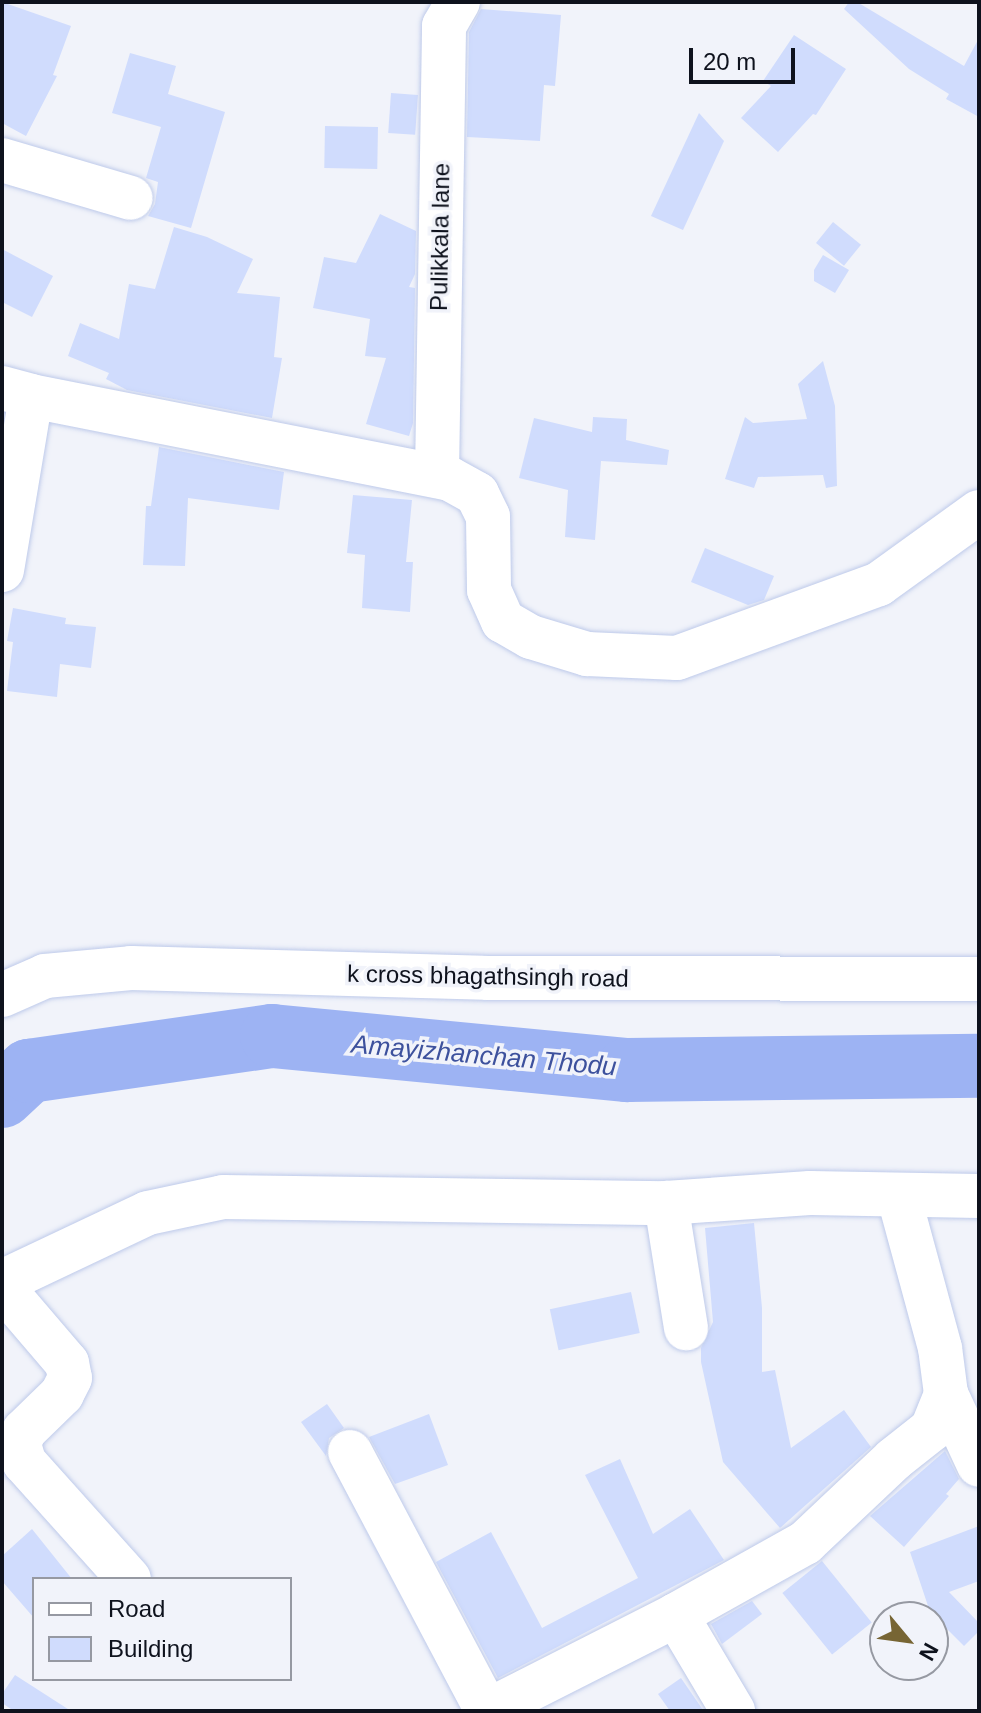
<!DOCTYPE html>
<html>
<head>
<meta charset="utf-8">
<style>
  body { margin:0 }
  #map { position:relative; width:981px; height:1713px; overflow:hidden; background:#f1f3fa; font-family:Helvetica,sans-serif }
  div>[style] { position:absolute }
  .river>* { height:64px; margin:-32px; padding:0 32px; transform-origin:32px; border-radius:32px; background:#9db3f3 }
  .building>* { inset:0; background:#d0dcfd; transform-origin:0 0 }
  .roads { filter:drop-shadow(0 0 2px #becaea) drop-shadow(0 0 2px #becaea) }
  .minor>* { height:44px; margin:-22px; padding:0 22px; transform-origin:22px; border-radius:22px; background:#fff }
  span { translate:-50% -50%; white-space:nowrap; text-align:center; line-height:1.15; -webkit-text-stroke:7px #f1f3fa; paint-order:stroke }
  .street-label { font-size:24px; color:#0e121d }
  .water-label { font-size:26px; color:#3d519d; font-style:italic }
  .frame { position:absolute; inset:0; border:4px solid #0e121d; pointer-events:none }
  .legend { position:absolute; left:32px; top:1577px; width:260px; height:104px; box-sizing:border-box; background:#f1f3fa; border:2px solid #9699a2; margin:0; padding:10px 14px; list-style:none; font-size:24px; color:#0e121d }
  .legend li { display:flex; align-items:center; gap:16px; height:40px }
  .legend b { width:40px; border:2px solid #9699a2 }
  .north { position:absolute; left:869px; top:1601px; width:80px; height:80px; box-sizing:border-box; background:#f1f3fa; border:2px solid #9699a2; border-radius:50%; rotate:119deg; font-size:22px; font-weight:700; line-height:32px; text-align:center; color:#0e121d }
  .north::after { content:''; display:block; margin:auto; width:28px; height:36px; background:#776534; clip-path:polygon(50% 0,100% 100%,50% 72%,0 100%) }
  .scale { position:absolute; left:689px; top:48px; width:106px; height:36px; box-sizing:border-box; border:4px solid #0e121d; border-top:0; padding-left:10px; font-size:24px; line-height:28px; white-space:nowrap; color:#0e121d; -webkit-text-stroke:6px #f1f3fa; paint-order:stroke }
</style>
</head>
<body>
<div id="map">
  <div class="river">
    <div style="left:2px;top:1096px;width:37px;rotate:-43deg"></div>
    <div style="left:29px;top:1071px;width:246px;rotate:-8.2deg"></div>
    <div style="left:272px;top:1036px;width:357px;rotate:5.5deg"></div>
    <div style="left:627px;top:1070px;width:352px;rotate:-0.7deg"></div>
  </div>
  <div class="building">
    <div style="clip-path:polygon(2px 2px,71px 26px,53px 75px,57px 76px,26px 136px,2px 123px)"></div>
    <div style="clip-path:polygon(849px 2px,857px 2px,964px 66px,979px 38px,979px 117px,946px 99px,949px 94px,909px 69px,844px 9px)"></div>
    <div style="clip-path:polygon(481px 9px,561px 15px,555px 86px,544px 85px,540px 141px,467px 137px,469px 32px)"></div>
    <div style="clip-path:polygon(794px 35px,846px 69px,816px 115px,813px 114px,778px 152px,741px 118px,771px 86px,763px 81px)"></div>
    <div style="clip-path:polygon(130px 53px,176px 66px,168px 94px,225px 112px,191px 228px,148px 216px,155px 204px,158px 182px,146px 178px,161px 127px,112px 113px)"></div>
    <div style="left:391px;top:93px;width:27px;height:40px;rotate:4deg"></div>
    <div style="clip-path:polygon(699px 113px,724px 141px,683px 230px,651px 216px)"></div>
    <div style="left:325px;top:126px;width:53px;height:42px;rotate:1deg"></div>
    <div style="clip-path:polygon(380px 214px,416px 231px,415px 274px,409px 287px,415px 288px,413px 423px,409px 436px,366px 424px,386px 358px,365px 356px,370px 319px,313px 308px,324px 257px,356px 263px)"></div>
    <div style="left:833px;top:222px;width:36px;height:27px;rotate:39deg"></div>
    <div style="clip-path:polygon(174px 227px,207px 237px,253px 259px,237px 293px,280px 297px,274px 357px,282px 358px,272px 418px,127px 390px,106px 379px,109px 373px,68px 356px,80px 323px,119px 339px,129px 284px,155px 289px)"></div>
    <div style="clip-path:polygon(2px 249px,53px 276px,32px 317px,2px 302px)"></div>
    <div style="clip-path:polygon(823px 255px,849px 270px,835px 293px,814px 281px,814px 270px)"></div>
    <div style="clip-path:polygon(823px 361px,835px 406px,837px 486px,826px 488px,823px 475px,758px 477px,754px 488px,725px 479px,745px 417px,753px 423px,807px 419px,798px 384px)"></div>
    <div style="clip-path:polygon(593px 417px,627px 419px,626px 440px,669px 450px,667px 465px,601px 461px,595px 540px,565px 537px,568px 490px,519px 478px,534px 418px,592px 432px)"></div>
    <div style="clip-path:polygon(159px 447px,284px 472px,279px 510px,188px 498px,185px 566px,143px 565px,146px 506px,151px 506px)"></div>
    <div style="clip-path:polygon(353px 495px,412px 500px,406px 562px,413px 562px,410px 612px,362px 608px,365px 555px,347px 553px)"></div>
    <div style="clip-path:polygon(705px 548px,774px 576px,764px 600px,748px 605px,691px 582px)"></div>
    <div style="clip-path:polygon(13px 608px,66px 618px,65px 624px,96px 627px,91px 668px,60px 664px,57px 697px,7px 691px,13px 642px,7px 641px)"></div>
    <div style="clip-path:polygon(754px 1223px,762px 1308px,762px 1372px,775px 1370px,791px 1448px,844px 1410px,871px 1447px,780px 1528px,723px 1462px,701px 1362px,701px 1348px,713px 1322px,705px 1228px)"></div>
    <div style="left:631px;top:1292px;width:42px;height:83px;rotate:78deg"></div>
    <div style="clip-path:polygon(327px 1404px,344px 1428px,329px 1438px,326px 1456px,301px 1422px)"></div>
    <div style="clip-path:polygon(429px 1414px,448px 1465px,395px 1484px,369px 1437px)"></div>
    <div style="clip-path:polygon(945px 1451px,959px 1479px,946px 1494px,949px 1496px,904px 1547px,870px 1516px)"></div>
    <div style="clip-path:polygon(620px 1459px,653px 1534px,690px 1509px,724px 1560px,498px 1678px,436px 1562px,491px 1532px,542px 1628px,638px 1578px,585px 1475px)"></div>
    <div style="clip-path:polygon(979px 1526px,979px 1581px,949px 1592px,979px 1623px,979px 1631px,964px 1646px,930px 1612px,910px 1552px)"></div>
    <div style="clip-path:polygon(32px 1529px,72px 1579px,34px 1579px,34px 1618px,2px 1581px,2px 1556px)"></div>
    <div style="left:822px;top:1561px;width:79px;height:51px;rotate:51deg"></div>
    <div style="clip-path:polygon(752px 1601px,762px 1614px,722px 1644px,711px 1624px)"></div>
    <div style="clip-path:polygon(15px 1675px,71px 1711px,14px 1711px,2px 1703px,2px 1694px)"></div>
    <div style="clip-path:polygon(681px 1678px,703px 1710px,704px 1711px,670px 1711px,658px 1694px)"></div>
  </div>
  <div class="roads">
    <div class="minor">
      <div style="left:2px;top:160px;width:134px;rotate:16.4deg"></div>
      <div style="left:2px;top:388px;width:30px;rotate:15deg"></div>
      <div style="left:31px;top:396px;width:427px;rotate:11.2deg"></div>
      <div style="left:450px;top:479px;width:31px;rotate:29deg"></div>
      <div style="left:477px;top:494px;width:25px;rotate:64deg"></div>
      <div style="left:488px;top:517px;width:73px;rotate:89.2deg"></div>
      <div style="left:489px;top:590px;width:34px;rotate:66deg"></div>
      <div style="left:503px;top:621px;width:32px;rotate:30deg"></div>
      <div style="left:531px;top:637px;width:59px;rotate:16.9deg"></div>
      <div style="left:587px;top:654px;width:90px;rotate:2.5deg"></div>
      <div style="left:677px;top:658px;width:215px;rotate:-20.1deg"></div>
      <div style="left:879px;top:584px;width:123px;rotate:-35.8deg"></div>
      <div style="left:437px;top:475px;width:449px;rotate:-89.1deg"></div>
      <div style="left:444px;top:26px;width:28px;rotate:-60deg"></div>
      <div style="left:2px;top:570px;width:176px;rotate:-80.5deg"></div>
      <div style="left:2px;top:995px;width:47px;rotate:-23.8deg"></div>
      <div style="left:45px;top:976px;width:86px;rotate:-5.3deg"></div>
      <div style="left:131px;top:968px;width:357px;rotate:1.6deg"></div>
      <div style="left:488px;top:978px;width:491px;rotate:0.1deg"></div>
      <div style="left:666px;top:1203px;width:127px;rotate:80.9deg"></div>
      <div style="left:2px;top:1282px;width:161px;rotate:-25.3deg"></div>
      <div style="left:148px;top:1213px;width:77px;rotate:-12deg"></div>
      <div style="left:223px;top:1197px;width:443px;rotate:0.8deg"></div>
      <div style="left:666px;top:1203px;width:144px;rotate:-4deg"></div>
      <div style="left:810px;top:1193px;width:169px;rotate:1deg"></div>
      <div style="left:2px;top:1287px;width:100px;rotate:49.5deg"></div>
      <div style="left:67px;top:1363px;width:15px;rotate:79deg"></div>
      <div style="left:70px;top:1378px;width:18px;rotate:117deg"></div>
      <div style="left:62px;top:1394px;width:53px;rotate:135.8deg"></div>
      <div style="left:24px;top:1431px;width:14px;rotate:111deg"></div>
      <div style="left:19px;top:1444px;width:19px;rotate:74deg"></div>
      <div style="left:24px;top:1462px;width:157px;rotate:48.1deg"></div>
      <div style="left:946px;top:1394px;width:78px;rotate:65.1deg"></div>
      <div style="left:350px;top:1452px;width:293px;rotate:62.1deg"></div>
      <div style="left:676px;top:1615px;width:112px;rotate:59.3deg"></div>
      <div style="left:487px;top:1711px;width:212px;rotate:-26.9deg"></div>
      <div style="left:676px;top:1615px;width:148px;rotate:-29.2deg"></div>
      <div style="left:805px;top:1543px;width:122px;rotate:-43.3deg"></div>
      <div style="left:894px;top:1459px;width:48px;rotate:-38.3deg"></div>
      <div style="left:932px;top:1429px;width:38px;rotate:-68deg"></div>
      <div style="left:946px;top:1394px;width:46px;rotate:-97.4deg"></div>
      <div style="left:940px;top:1348px;width:156px;rotate:-105.2deg"></div>
    </div>
  </div>
  <div class="street-label">
    <span style="left:440px;top:237px;rotate:-89deg">Pulikkala lane</span>
    <span style="left:488px;top:976px;rotate:1deg">k cross bhagathsingh road</span>
  </div>
  <div class="water-label">
    <span style="left:484px;top:1056px;rotate:5deg">Amayizhanchan Thodu</span>
  </div>
  <div class="frame"></div>
  <ul class="legend">
  <li><b style="height:10px;background:#fff"></b>Road</li>
  <li><b style="height:22px;background:#d0dcfd"></b>Building</li>
  </ul>
  <div class="north">N</div>
  <div class="scale">20 m</div>
</div>
</body>
</html>
